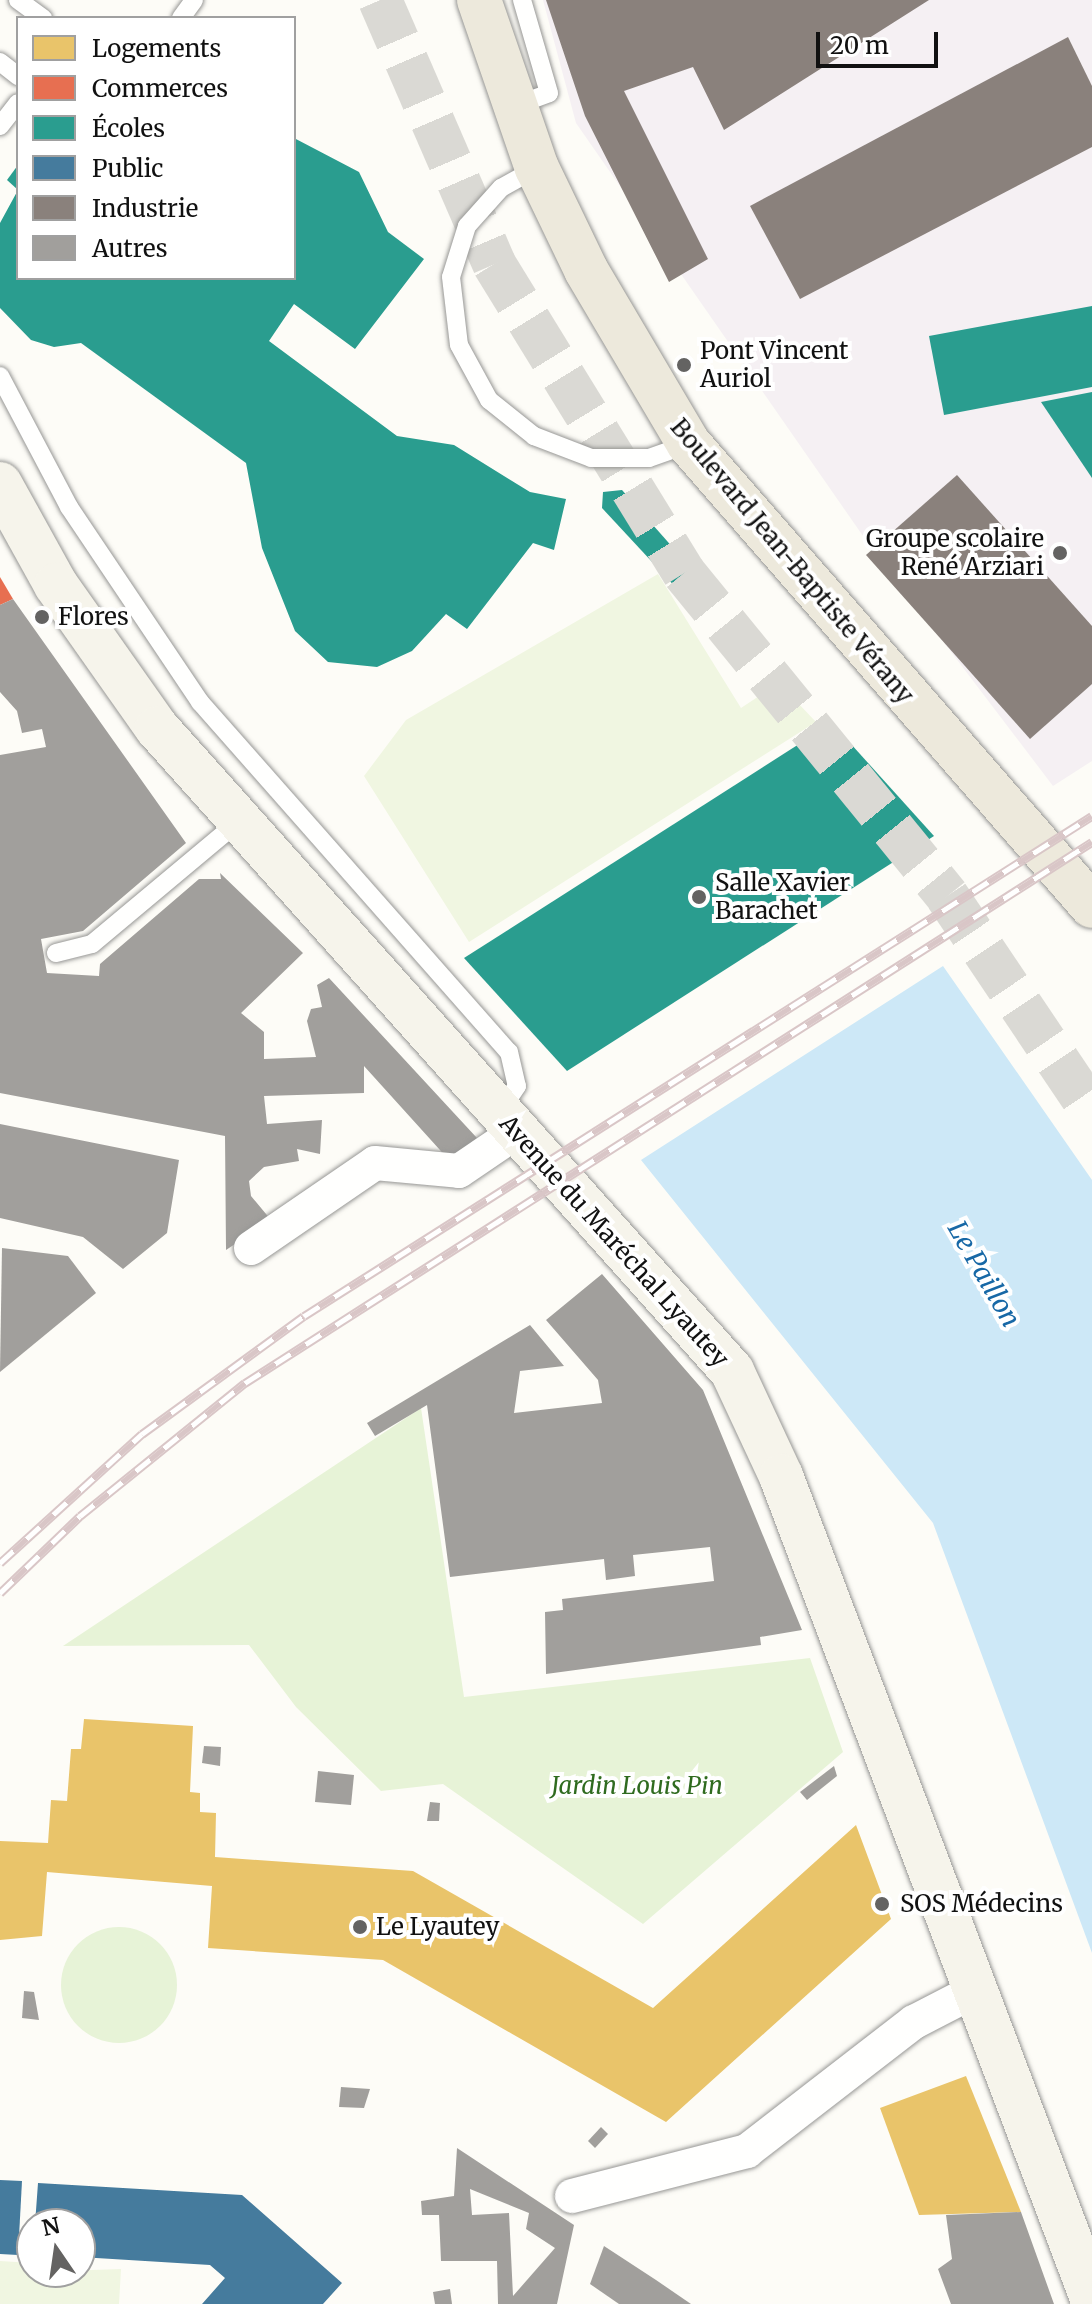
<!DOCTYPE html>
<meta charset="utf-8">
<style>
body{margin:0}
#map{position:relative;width:1092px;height:2304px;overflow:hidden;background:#fdfcf7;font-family:Merriweather,serif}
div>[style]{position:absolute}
.industrial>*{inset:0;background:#f5f0f3}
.green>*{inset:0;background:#e7f3d7}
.round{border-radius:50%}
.pitch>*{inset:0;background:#f0f6e1}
.water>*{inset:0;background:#cde8f7}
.homes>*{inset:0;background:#e9c46a}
.shops>*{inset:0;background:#e76f51}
.schools>*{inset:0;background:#2a9d8f}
.public>*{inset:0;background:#457b9d}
.industry>*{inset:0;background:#8a817c}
.building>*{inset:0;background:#a19f9c}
.primary-tunnel>*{height:44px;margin-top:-22px;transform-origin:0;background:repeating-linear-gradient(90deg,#dad9d4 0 44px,transparent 0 66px)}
.roads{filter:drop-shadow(0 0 2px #979795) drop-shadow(0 0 2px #979795)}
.lane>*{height:18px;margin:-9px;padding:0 9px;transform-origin:9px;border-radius:9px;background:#fffffe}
.street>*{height:34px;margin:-17px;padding:0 17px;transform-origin:17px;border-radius:17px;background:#fffffe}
.secondary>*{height:44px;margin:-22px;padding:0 22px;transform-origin:22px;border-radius:22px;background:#f6f4eb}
.primary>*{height:44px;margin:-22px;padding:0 22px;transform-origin:22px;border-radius:22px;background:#ede9dc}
.rail>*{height:9px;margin-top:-4.5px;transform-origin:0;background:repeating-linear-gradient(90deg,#fff 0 18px,#d9c6c7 0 36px);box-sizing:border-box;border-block:2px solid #d9c6c7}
.dots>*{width:22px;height:22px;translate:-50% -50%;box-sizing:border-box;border:4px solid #fff;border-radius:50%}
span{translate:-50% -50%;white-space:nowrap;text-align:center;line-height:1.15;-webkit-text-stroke:8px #fff;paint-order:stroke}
.poi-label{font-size:24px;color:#111}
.left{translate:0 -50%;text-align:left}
.right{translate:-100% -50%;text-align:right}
.street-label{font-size:24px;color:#111}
.park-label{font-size:24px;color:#2f6b1f;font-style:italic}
.water-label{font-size:26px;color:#1768a6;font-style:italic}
.legend{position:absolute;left:16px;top:16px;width:280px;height:264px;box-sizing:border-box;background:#fff;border:2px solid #a0a0a0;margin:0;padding:10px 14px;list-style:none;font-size:24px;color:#111}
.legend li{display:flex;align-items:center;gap:16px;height:40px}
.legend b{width:40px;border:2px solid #a0a0a0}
.north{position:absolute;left:16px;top:2208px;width:80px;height:80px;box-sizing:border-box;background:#fff;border:2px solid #a0a0a0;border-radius:50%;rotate:347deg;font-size:22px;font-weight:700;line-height:32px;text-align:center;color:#111}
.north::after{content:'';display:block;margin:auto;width:28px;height:36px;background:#646362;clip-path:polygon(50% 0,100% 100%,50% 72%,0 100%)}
.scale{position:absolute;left:816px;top:32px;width:122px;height:36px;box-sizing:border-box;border:4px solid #111;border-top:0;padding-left:10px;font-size:24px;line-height:28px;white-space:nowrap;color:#111;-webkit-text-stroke:6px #fff;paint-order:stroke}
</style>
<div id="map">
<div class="industrial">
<i style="clip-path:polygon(543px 0,1092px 0,1092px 761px,1053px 786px,863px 536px,576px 123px)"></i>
</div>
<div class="green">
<i style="clip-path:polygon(421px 1408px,464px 1697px,810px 1658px,843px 1752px,643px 1924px,443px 1784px,381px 1791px,296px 1707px,249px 1645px,63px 1646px)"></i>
<i class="round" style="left:61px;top:1927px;width:116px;height:116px"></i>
</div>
<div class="pitch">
<i style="clip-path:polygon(658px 574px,741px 708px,779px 683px,816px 722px,469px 942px,364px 776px,406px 720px)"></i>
<i style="clip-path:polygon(0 2261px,32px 2263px,32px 2272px,121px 2269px,119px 2304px,0 2304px)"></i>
</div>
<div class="water">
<i style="clip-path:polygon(943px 966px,1092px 1180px,1092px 1953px,933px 1523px,641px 1160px)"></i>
</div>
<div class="homes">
<i style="clip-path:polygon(84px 1719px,193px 1726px,190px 1792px,200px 1793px,200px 1812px,216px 1813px,215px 1857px,413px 1871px,653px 2008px,856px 1825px,891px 1919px,666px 2122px,383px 1960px,208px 1948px,212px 1886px,47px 1872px,42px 1936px,0 1940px,0 1841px,48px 1843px,51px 1800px,67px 1801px,71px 1749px,81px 1749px)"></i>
<i style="clip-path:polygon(966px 2076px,1021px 2212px,919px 2215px,880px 2108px)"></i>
</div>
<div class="shops">
<i style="clip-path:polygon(0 577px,13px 599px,0 605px)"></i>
</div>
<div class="schools">
<i style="clip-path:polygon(294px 138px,359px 172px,388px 232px,424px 259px,355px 349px,294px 304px,269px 341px,397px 436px,454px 445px,530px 492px,566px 499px,554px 550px,533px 543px,467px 629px,446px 614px,412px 651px,377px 667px,328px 662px,295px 631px,262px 548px,246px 463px,81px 343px,54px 347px,31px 340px,0 308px,0 223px,18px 190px,18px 278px,294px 278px)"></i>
<i style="clip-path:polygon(18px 165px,18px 190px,7px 180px)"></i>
<i style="clip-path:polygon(1092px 306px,1092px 387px,944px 415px,929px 336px)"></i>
<i style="clip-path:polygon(1092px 392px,1092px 478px,1041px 402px)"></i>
<i style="clip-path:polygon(622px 490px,698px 576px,680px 592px,602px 508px,603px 492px)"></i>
<i style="clip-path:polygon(832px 723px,934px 836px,567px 1071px,464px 958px)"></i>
</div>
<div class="public">
<i style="clip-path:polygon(0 2180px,22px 2181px,18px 2255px,0 2254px)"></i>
<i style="clip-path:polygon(38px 2183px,242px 2195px,342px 2283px,323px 2304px,202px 2304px,225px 2278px,210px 2265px,80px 2257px,80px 2224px,35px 2224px)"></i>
</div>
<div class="industry">
<i style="clip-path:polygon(546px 0,929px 0,724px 130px,693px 67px,624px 91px,708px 259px,669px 282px,585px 116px)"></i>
<i style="clip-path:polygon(1068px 37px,1092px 86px,1092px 147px,800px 299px,750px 206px)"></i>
<i style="clip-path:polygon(957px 475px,1092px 626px,1092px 684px,1030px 739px,866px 555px)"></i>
</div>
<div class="building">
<i style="clip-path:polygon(13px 599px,186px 843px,83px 931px,41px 939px,47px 973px,99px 976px,100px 964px,199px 879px,221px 879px,220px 873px,303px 953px,241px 1013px,264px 1032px,264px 1059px,316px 1057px,307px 1021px,311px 1009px,322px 1007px,317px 985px,329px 978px,477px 1138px,449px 1160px,364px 1066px,364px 1093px,264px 1096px,267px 1124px,322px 1120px,320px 1154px,297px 1149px,299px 1161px,264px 1167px,249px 1181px,251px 1196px,271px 1220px,226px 1250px,225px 1136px,0 1093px,0 755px,46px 747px,42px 729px,22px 733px,17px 711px,0 692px,0 605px)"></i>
<i style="clip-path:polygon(0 1124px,179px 1160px,167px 1233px,123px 1269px,83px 1237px,0 1218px)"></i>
<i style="clip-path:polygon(2px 1248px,68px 1256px,96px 1293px,0 1372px)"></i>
<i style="clip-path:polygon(602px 1274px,703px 1390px,802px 1630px,760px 1637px,761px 1645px,546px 1674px,545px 1612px,563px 1610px,562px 1599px,714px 1581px,710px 1547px,633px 1555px,635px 1576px,606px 1580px,604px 1559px,450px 1577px,427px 1405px,375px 1436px,367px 1423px,530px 1325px,564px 1366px,520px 1371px,514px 1413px,602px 1403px,598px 1380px,546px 1320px)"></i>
<i style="clip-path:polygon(204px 1746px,221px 1747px,220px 1766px,202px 1763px)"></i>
<i style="clip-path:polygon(834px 1766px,837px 1776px,807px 1800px,800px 1792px)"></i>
<i style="clip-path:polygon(318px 1771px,354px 1775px,351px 1805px,315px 1802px)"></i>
<i style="clip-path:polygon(430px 1802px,440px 1803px,439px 1821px,427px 1821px)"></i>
<i style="clip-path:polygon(24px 1991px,34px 1992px,39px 2020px,22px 2018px)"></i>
<i style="clip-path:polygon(341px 2087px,370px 2089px,364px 2108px,339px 2107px)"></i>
<i style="clip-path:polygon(601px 2127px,608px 2134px,595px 2148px,588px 2141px)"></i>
<i style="clip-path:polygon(evenodd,457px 2148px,574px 2225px,557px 2304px,498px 2304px,497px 2261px,441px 2261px,439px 2215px,422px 2215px,421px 2201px,454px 2196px,457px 2148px,470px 2189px,529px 2213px,526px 2229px,555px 2248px,513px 2296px,509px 2213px,472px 2215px,470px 2189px)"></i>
<i style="clip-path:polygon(1021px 2212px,1054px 2304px,951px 2304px,938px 2269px,952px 2259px,946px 2215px)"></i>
<i style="clip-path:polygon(604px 2246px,656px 2280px,691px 2304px,619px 2304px,590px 2284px)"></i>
<i style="clip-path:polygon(450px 2289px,452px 2304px,435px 2304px,433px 2292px)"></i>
</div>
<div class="primary-tunnel">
<i style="left:380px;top:0;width:288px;rotate:66.6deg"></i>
<i style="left:494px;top:264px;width:363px;rotate:58.4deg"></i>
<i style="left:684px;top:573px;width:417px;rotate:50.8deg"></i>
<i style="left:947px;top:896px;width:260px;rotate:56.1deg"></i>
</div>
<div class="roads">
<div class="lane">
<i style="left:18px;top:0;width:31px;rotate:36deg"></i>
<i style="left:181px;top:18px;width:22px;rotate:-54deg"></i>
<i style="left:0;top:62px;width:23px;rotate:38deg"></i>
<i style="left:514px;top:106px;width:37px;rotate:-20deg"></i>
<i style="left:549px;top:93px;width:97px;rotate:-106.2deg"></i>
<i style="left:0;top:126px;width:29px;rotate:-52deg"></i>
<i style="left:537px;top:168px;width:41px;rotate:150.9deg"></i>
<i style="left:501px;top:188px;width:51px;rotate:131.8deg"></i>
<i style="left:467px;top:226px;width:53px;rotate:107.4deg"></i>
<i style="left:451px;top:277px;width:68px;rotate:83.3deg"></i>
<i style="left:459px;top:345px;width:63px;rotate:61.4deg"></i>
<i style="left:489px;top:400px;width:58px;rotate:38.7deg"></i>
<i style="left:534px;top:436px;width:61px;rotate:21.1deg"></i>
<i style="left:591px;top:458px;width:58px"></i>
<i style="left:649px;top:458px;width:42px;rotate:-19.3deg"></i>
<i style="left:0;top:376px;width:148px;rotate:62.2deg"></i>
<i style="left:69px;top:507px;width:235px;rotate:56.1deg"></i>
<i style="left:200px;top:702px;width:467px;rotate:48.6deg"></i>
<i style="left:509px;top:1052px;width:35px;rotate:77deg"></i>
<i style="left:517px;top:1086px;width:32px;rotate:124deg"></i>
<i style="left:56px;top:953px;width:37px;rotate:-14deg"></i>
<i style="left:92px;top:944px;width:192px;rotate:-39.9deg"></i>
</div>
<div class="street">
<i style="left:251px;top:1248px;width:150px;rotate:-34.4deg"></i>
<i style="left:375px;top:1163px;width:84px;rotate:5.4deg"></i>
<i style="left:459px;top:1171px;width:68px;rotate:-34.2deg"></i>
<i style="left:572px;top:2196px;width:181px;rotate:-14.4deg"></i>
<i style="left:747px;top:2151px;width:211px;rotate:-37.7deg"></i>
<i style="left:914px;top:2022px;width:70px;rotate:-27.3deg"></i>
</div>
<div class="secondary">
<i style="left:0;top:484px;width:115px;rotate:61deg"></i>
<i style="left:56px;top:585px;width:175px;rotate:54.8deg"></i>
<i style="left:157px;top:728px;width:863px;rotate:48.2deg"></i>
<i style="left:732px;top:1371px;width:116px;rotate:65deg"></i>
<i style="left:781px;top:1476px;width:879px;rotate:69.28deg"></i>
</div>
<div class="primary">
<i style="left:479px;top:0;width:178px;rotate:71deg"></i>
<i style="left:537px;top:168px;width:113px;rotate:64.3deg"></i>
<i style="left:586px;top:270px;width:202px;rotate:59.4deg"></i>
<i style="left:689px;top:444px;width:613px;rotate:48.9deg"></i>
</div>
</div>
<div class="rail">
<i style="left:0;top:1563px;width:192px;rotate:-42.3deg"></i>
<i style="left:142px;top:1434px;width:200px;rotate:-36.1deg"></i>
<i style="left:304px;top:1316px;width:933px;rotate:-32.4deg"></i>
<i style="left:0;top:1593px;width:111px;rotate:-43.9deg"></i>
<i style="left:80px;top:1516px;width:212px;rotate:-38.9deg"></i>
<i style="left:245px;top:1383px;width:1005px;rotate:-32.57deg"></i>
</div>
<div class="dots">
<i style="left:684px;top:365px;background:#646362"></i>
<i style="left:1060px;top:553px;background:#646362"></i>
<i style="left:42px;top:617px;background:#646362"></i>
<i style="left:699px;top:897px;background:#646362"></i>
<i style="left:882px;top:1904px;background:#646362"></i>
<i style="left:360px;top:1927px;background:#646362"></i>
</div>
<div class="poi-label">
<span class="left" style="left:700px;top:365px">Pont Vincent<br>Auriol</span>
<span class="right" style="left:1044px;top:553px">Groupe scolaire<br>René Arziari</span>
<span class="left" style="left:58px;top:617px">Flores</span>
<span class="left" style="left:715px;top:897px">Salle Xavier<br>Barachet</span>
<span class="left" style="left:900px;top:1904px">SOS Médecins</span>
<span class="left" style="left:376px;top:1927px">Le Lyautey</span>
</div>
<div class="street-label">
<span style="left:792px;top:561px;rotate:50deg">Boulevard Jean-Baptiste Vérany</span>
<span style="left:614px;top:1241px;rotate:48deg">Avenue du Maréchal Lyautey</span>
</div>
<div class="park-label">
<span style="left:637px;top:1786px">Jardin Louis Pin</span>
</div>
<div class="water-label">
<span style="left:984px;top:1274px;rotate:60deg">Le Paillon</span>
</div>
<ul class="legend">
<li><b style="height:22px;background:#e9c46a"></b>Logements</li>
<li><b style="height:22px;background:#e76f51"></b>Commerces</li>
<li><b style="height:22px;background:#2a9d8f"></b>Écoles</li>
<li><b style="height:22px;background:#457b9d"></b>Public</li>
<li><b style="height:22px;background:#8a817c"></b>Industrie</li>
<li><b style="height:22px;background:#a19f9c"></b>Autres</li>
</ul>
<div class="north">N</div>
<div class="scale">20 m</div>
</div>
